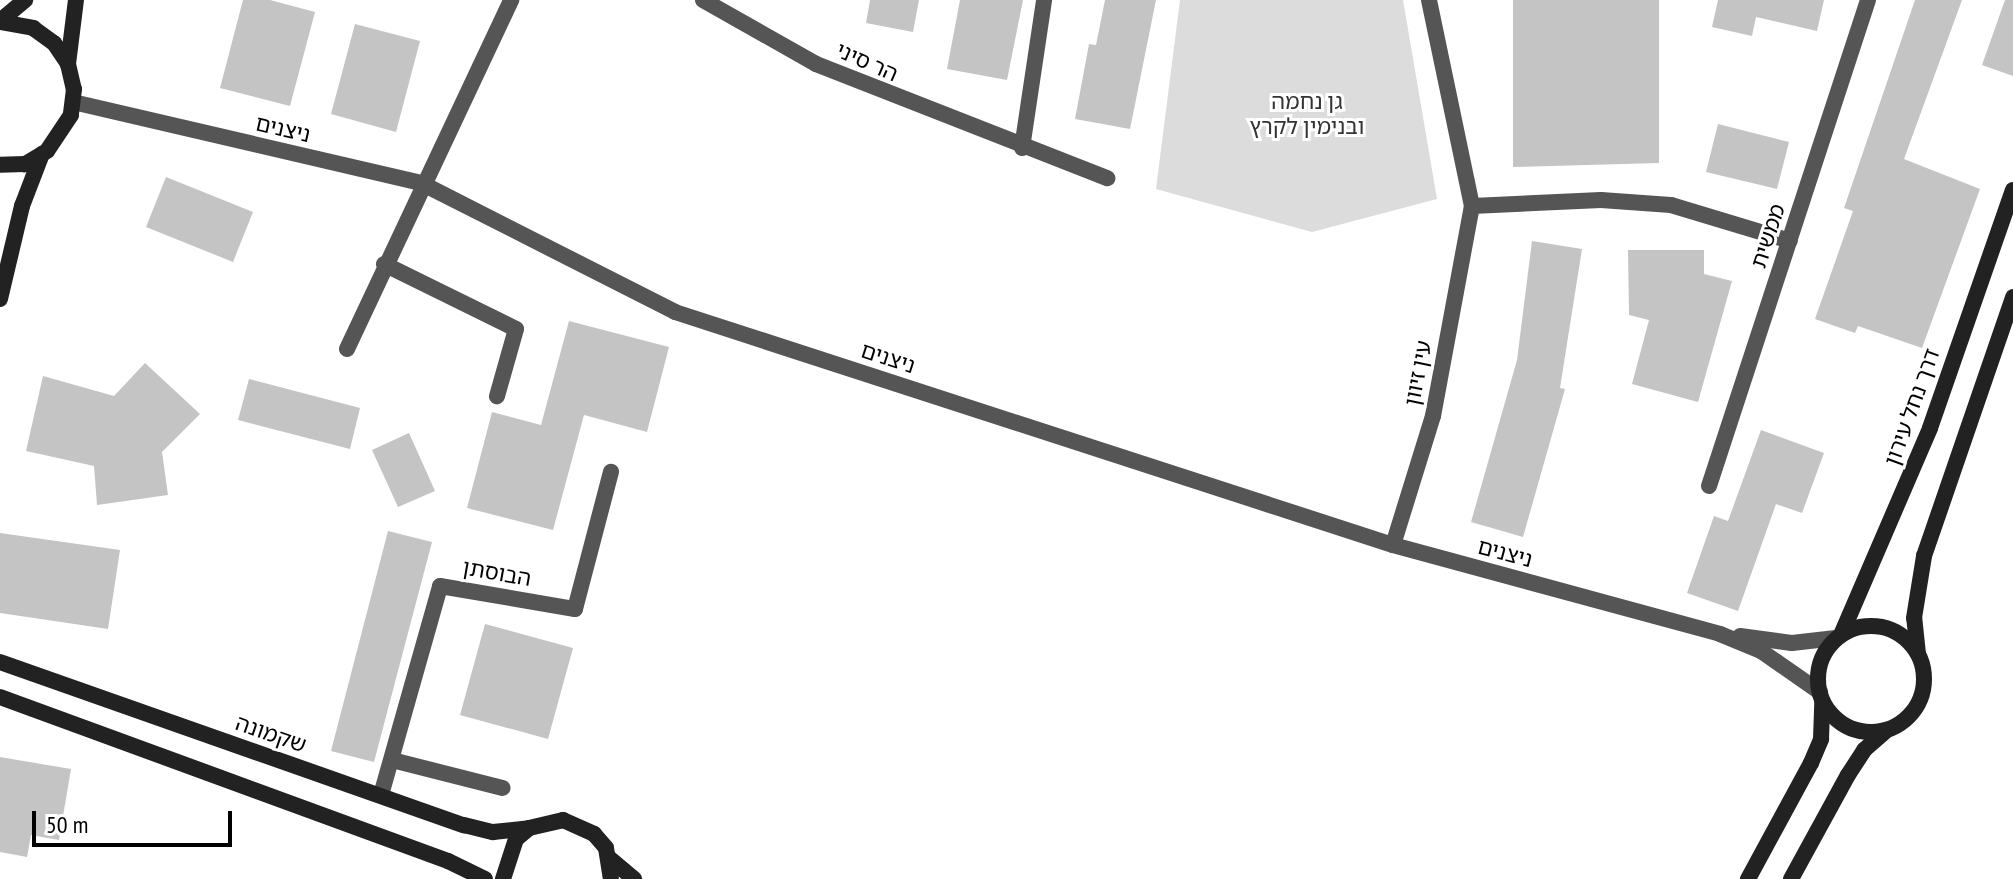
<!DOCTYPE html>
<meta charset="utf-8">
<style>
body{margin:0}
#map{position:relative;width:2013px;height:879px;overflow:hidden;background:#fff;font-family:"PT Sans Narrow","Noto Sans Hebrew",sans-serif}
div>[style]{position:absolute}
.green>*{inset:0;background:#dcdcdc}
.building>*{inset:0;background:#c4c4c4}
.street>*{height:16px;margin:-8px;padding:0 8px;transform-origin:8px;border-radius:8px;background:#555}
.secondary>*{height:16px;margin:-8px;padding:0 8px;transform-origin:8px;border-radius:8px;background:#222}
.secondary>.ring{margin:-8px;padding:0;box-sizing:content-box;background:none;border:16px solid #222;border-radius:50%}
span{translate:-50% -50%;white-space:nowrap;text-align:center;line-height:1.15;-webkit-text-stroke:6px #fff;paint-order:stroke}
.street-label{font-size:22px;color:#000}
.park-label{font-size:22px;color:#333}
.scale{position:absolute;left:32px;top:811px;width:200px;height:36px;box-sizing:border-box;border:4px solid #000;border-top:0;padding-left:10px;font-size:24px;line-height:28px;white-space:nowrap;color:#000;-webkit-text-stroke:6px #fff;paint-order:stroke}
</style>
<div id="map">
<div class="green">
<i style="clip-path:polygon(1180px 0,1403px 0,1437px 199px,1312px 232px,1156px 189px)"></i>
</div>
<div class="building">
<i style="clip-path:polygon(243px 0,270px 0,315px 12px,290px 106px,220px 88px)"></i>
<i style="clip-path:polygon(870px 0,919px 0,913px 32px,866px 23px)"></i>
<i style="clip-path:polygon(960px 0,1023px 0,1007px 80px,947px 69px)"></i>
<i style="clip-path:polygon(1105px 0,1156px 0,1130px 129px,1075px 119px,1089px 44px,1096px 45px)"></i>
<i style="clip-path:polygon(1513px 0,1659px 0,1659px 163px,1513px 167px)"></i>
<i style="clip-path:polygon(1718px 0,1824px 0,1817px 31px,1756px 17px,1752px 36px,1712px 27px)"></i>
<i style="clip-path:polygon(1915px 0,1962px 0,1904px 159px,1980px 189px,1922px 348px,1858px 326px,1855px 333px,1815px 319px,1853px 211px,1844px 208px)"></i>
<i style="clip-path:polygon(2005px 0,2013px 0,2013px 76px,1982px 65px)"></i>
<i style="clip-path:polygon(355px 24px,420px 41px,396px 132px,331px 114px)"></i>
<i style="clip-path:polygon(1718px 124px,1789px 142px,1777px 189px,1706px 172px)"></i>
<i style="clip-path:polygon(166px 177px,253px 212px,233px 262px,146px 227px)"></i>
<i style="clip-path:polygon(1532px 241px,1582px 249px,1560px 388px,1565px 389px,1523px 537px,1471px 522px,1517px 360px)"></i>
<i style="clip-path:polygon(1628px 250px,1704px 250px,1704px 274px,1732px 281px,1698px 402px,1632px 384px,1649px 320px,1629px 315px)"></i>
<i style="clip-path:polygon(569px 321px,669px 347px,647px 432px,584px 415px,553px 530px,467px 508px,492px 412px,541px 425px)"></i>
<i style="clip-path:polygon(145px 363px,200px 414px,162px 452px,168px 495px,97px 505px,94px 466px,26px 451px,43px 376px,114px 396px)"></i>
<i style="clip-path:polygon(249px 379px,360px 408px,350px 449px,238px 420px)"></i>
<i style="clip-path:polygon(1761px 430px,1824px 453px,1802px 513px,1776px 504px,1738px 611px,1687px 593px,1714px 516px,1728px 521px)"></i>
<i style="clip-path:polygon(409px 433px,435px 491px,398px 507px,372px 450px)"></i>
<i style="clip-path:polygon(388px 531px,432px 542px,374px 762px,331px 751px)"></i>
<i style="clip-path:polygon(0 533px,120px 550px,108px 629px,0 613px)"></i>
<i style="clip-path:polygon(485px 624px,573px 648px,548px 739px,460px 715px)"></i>
<i style="clip-path:polygon(0 757px,71px 769px,59px 840px,31px 835px,27px 857px,0 852px)"></i>
</div>
<div class="street">
<i style="left:703px;top:0;width:130px;rotate:29.5deg"></i>
<i style="left:816px;top:64px;width:313px;rotate:21.4deg"></i>
<i style="left:73px;top:102px;width:357px;rotate:13.1deg"></i>
<i style="left:421px;top:183px;width:285px;rotate:26.9deg"></i>
<i style="left:675px;top:312px;width:755px;rotate:17.98deg"></i>
<i style="left:1393px;top:545px;width:339px;rotate:15.2deg"></i>
<i style="left:1720px;top:634px;width:44px;rotate:22.5deg"></i>
<i style="left:1761px;top:651px;width:72px;rotate:34.8deg"></i>
<i style="left:1022px;top:148px;width:150px;rotate:-81.5deg"></i>
<i style="left:1472px;top:206px;width:129px;rotate:-2.7deg"></i>
<i style="left:1601px;top:200px;width:70px;rotate:4.1deg"></i>
<i style="left:1671px;top:205px;width:124px;rotate:16.8deg"></i>
<i style="left:384px;top:264px;width:147px;rotate:26.2deg"></i>
<i style="left:516px;top:329px;width:70px;rotate:105.8deg"></i>
<i style="left:347px;top:349px;width:386px;rotate:-64.8deg"></i>
<i style="left:1709px;top:486px;width:511px;rotate:-71.88deg"></i>
<i style="left:1393px;top:545px;width:135px;rotate:-72.8deg"></i>
<i style="left:1433px;top:416px;width:214px;rotate:-79.5deg"></i>
<i style="left:1472px;top:206px;width:210px;rotate:-101.8deg"></i>
<i style="left:1740px;top:636px;width:52px;rotate:7.7deg"></i>
<i style="left:1792px;top:643px;width:44px;rotate:-6.5deg"></i>
<i style="left:392px;top:760px;width:114px;rotate:14.2deg"></i>
<i style="left:381px;top:795px;width:217px;rotate:-74.2deg"></i>
<i style="left:440px;top:586px;width:137px;rotate:9.7deg"></i>
<i style="left:575px;top:609px;width:142px;rotate:-75.3deg"></i>
</div>
<div class="secondary">
<i style="left:0;top:21px;width:33px;rotate:-40deg"></i>
<i style="left:0;top:22px;width:34px;rotate:10deg"></i>
<i style="left:33px;top:28px;width:26px;rotate:36deg"></i>
<i style="left:54px;top:43px;width:25px;rotate:56deg"></i>
<i style="left:68px;top:64px;width:26px;rotate:77deg"></i>
<i style="left:74px;top:89px;width:26px;rotate:97deg"></i>
<i style="left:71px;top:115px;width:43px;rotate:123.7deg"></i>
<i style="left:47px;top:151px;width:26px;rotate:149deg"></i>
<i style="left:25px;top:164px;width:25px;rotate:178deg"></i>
<i style="left:68px;top:64px;width:64px;rotate:-82.9deg"></i>
<i style="left:0;top:299px;width:96px;rotate:-76.7deg"></i>
<i style="left:22px;top:206px;width:56px;rotate:-69deg"></i>
<i class="ring" style="left:1818px;top:626px;width:90px;height:90px"></i>
<i style="left:1841px;top:635px;width:225px;rotate:-66.7deg"></i>
<i style="left:1930px;top:428px;width:252px;rotate:-70.8deg"></i>
<i style="left:1918px;top:654px;width:36px;rotate:-96deg"></i>
<i style="left:1914px;top:618px;width:63px;rotate:-80.8deg"></i>
<i style="left:1924px;top:556px;width:274px;rotate:-71deg"></i>
<i style="left:0;top:662px;width:492px;rotate:19.4deg"></i>
<i style="left:464px;top:825px;width:30px;rotate:14deg"></i>
<i style="left:493px;top:832px;width:36px;rotate:-6deg"></i>
<i style="left:0;top:697px;width:477px;rotate:20.1deg"></i>
<i style="left:448px;top:861px;width:41px;rotate:25.9deg"></i>
<i style="left:609px;top:858px;width:33px;rotate:40deg"></i>
<i style="left:503px;top:879px;width:42px;rotate:-72deg"></i>
<i style="left:516px;top:839px;width:17px;rotate:-40deg"></i>
<i style="left:529px;top:828px;width:35px;rotate:-13deg"></i>
<i style="left:563px;top:820px;width:34px;rotate:24deg"></i>
<i style="left:594px;top:834px;width:18px;rotate:49deg"></i>
<i style="left:606px;top:848px;width:31px;rotate:81deg"></i>
<i style="left:1748px;top:879px;width:132px;rotate:-61.5deg"></i>
<i style="left:1811px;top:763px;width:26px;rotate:-67deg"></i>
<i style="left:1821px;top:739px;width:38px;rotate:-88deg"></i>
<i style="left:1791px;top:879px;width:119px;rotate:-61.3deg"></i>
<i style="left:1848px;top:775px;width:30px;rotate:-57deg"></i>
<i style="left:1864px;top:750px;width:30px;rotate:-41deg"></i>
</div>
<div class="street-label">
<span style="left:867px;top:62px;rotate:24deg">הר סיני</span>
<span style="left:283px;top:129px;rotate:13deg">ניצנים</span>
<span style="left:1768px;top:236px;rotate:-72deg">ממשית</span>
<span style="left:888px;top:358px;rotate:18deg">ניצנים</span>
<span style="left:1418px;top:373px;rotate:-79deg">עין זיוון</span>
<span style="left:1912px;top:407px;rotate:-70deg">דרך נחל עירון</span>
<span style="left:1505px;top:553px;rotate:15deg">ניצנים</span>
<span style="left:497px;top:573px;rotate:10deg">הבוסתן</span>
<span style="left:271px;top:734px;rotate:19deg">שקמונה</span>
</div>
<div class="park-label">
<span style="left:1307px;top:114px">גן נחמה<br>ובנימין לקרץ</span>
</div>
<div class="scale">50 m</div>
</div>
